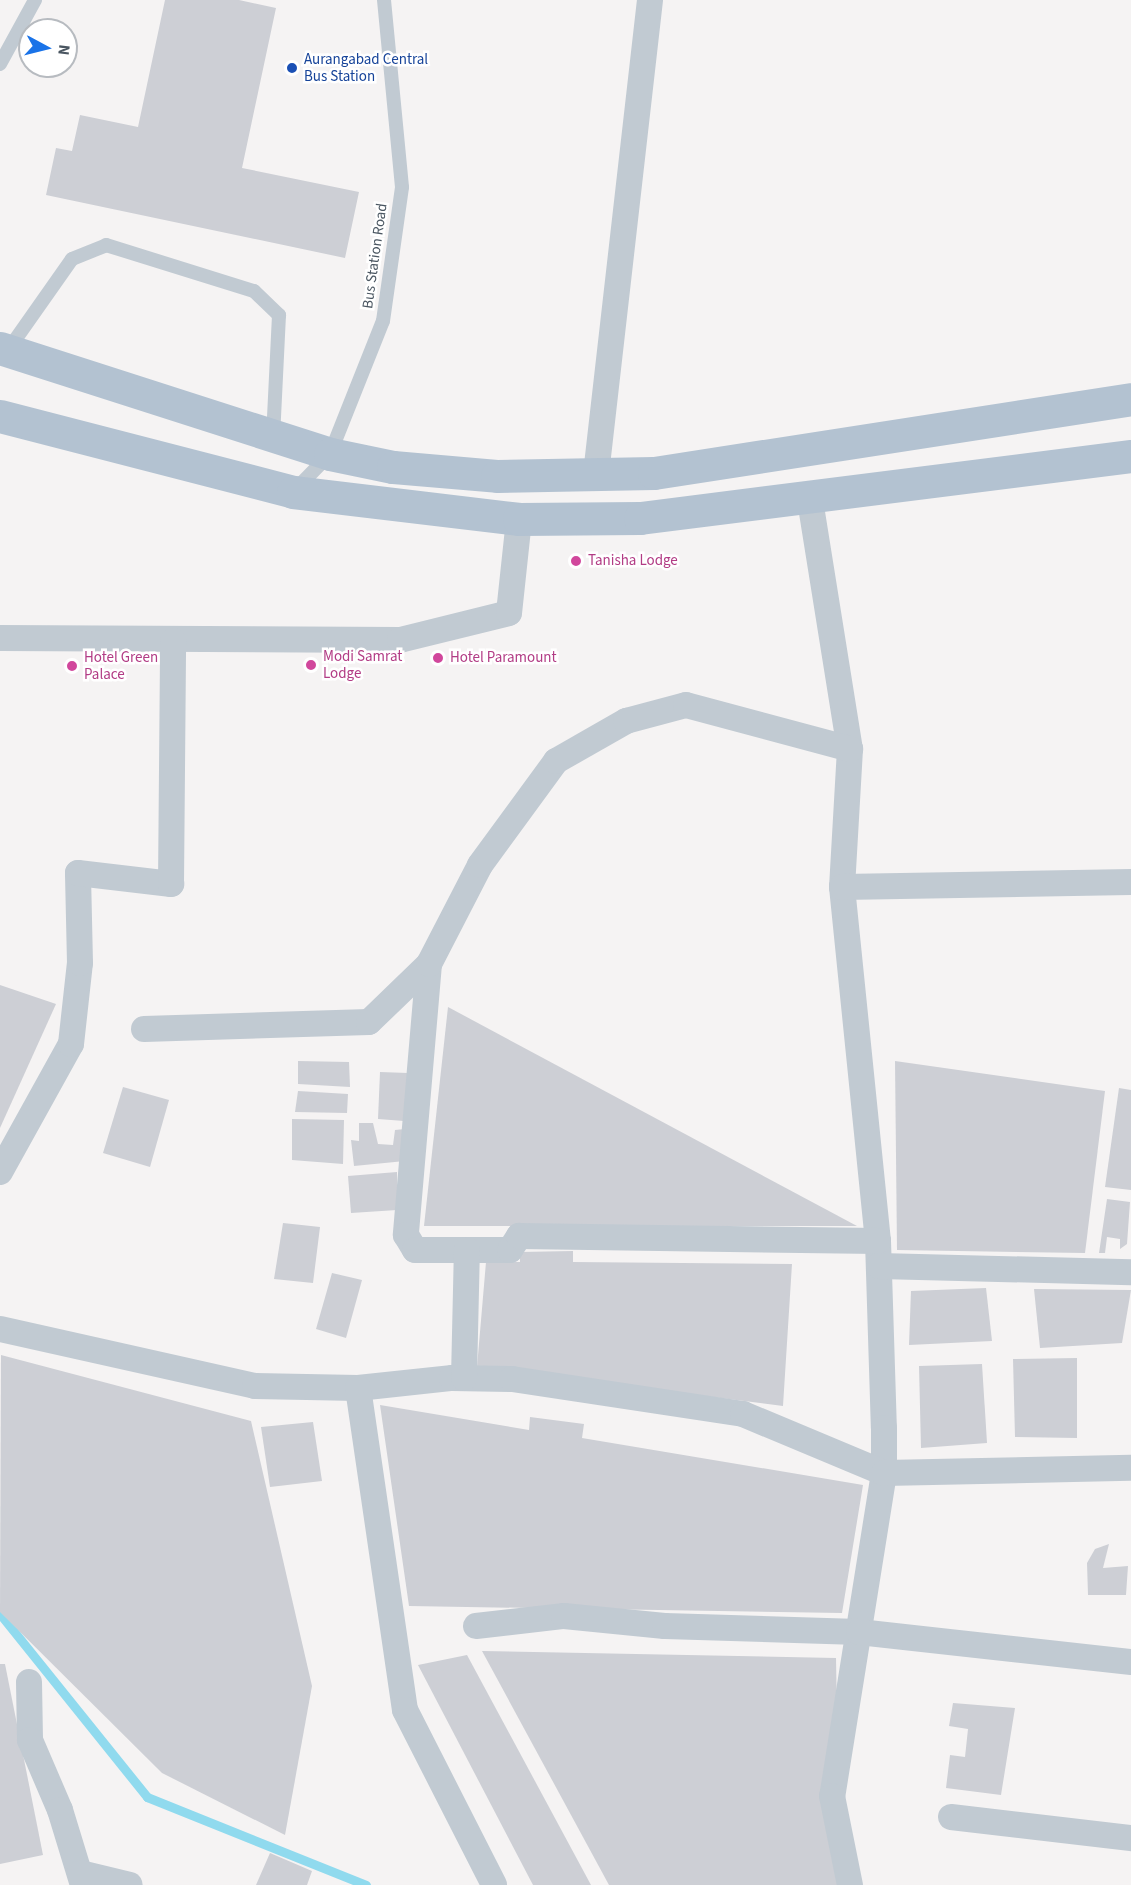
<!DOCTYPE html>
<style>
body{margin:0}
#map{position:relative;width:1131px;height:1885px;overflow:hidden;background:#f5f3f3;font-family:"Source Sans 3",sans-serif}
div>[style]{position:absolute}
.stream>*{height:9px;margin:-4.5px;padding:0 4.5px;transform-origin:4.5px;border-radius:4.5px;background:#90daee}
.building>*{inset:0;background:#cdcfd5}
.lane>*{height:14px;margin:-7px;padding:0 7px;transform-origin:7px;border-radius:7px;background:#c1cad2}
.street>*{height:26px;margin:-13px;padding:0 13px;transform-origin:13px;border-radius:13px;background:#c1cad2}
.primary>*{height:33px;margin:-16.5px;padding:0 16.5px;transform-origin:16.5px;border-radius:16.5px;background:#b3c2d1}
.dots>*{width:16px;height:16px;translate:-50% -50%;box-sizing:border-box;border:3px solid #fff;border-radius:50%}
span{translate:-50% -50%;white-space:nowrap;text-align:center;line-height:1.15;-webkit-text-stroke:5px #fff;paint-order:stroke}
.transit-label{font-size:15px;color:#164399}
.left{translate:0 -50%;text-align:left}
.street-label{font-size:15px;color:#4a5661}
.hotel-label{font-size:15px;color:#b23c85}
.north{position:absolute;left:18px;top:18px;width:60px;height:60px;box-sizing:border-box;background:#fff;border:2px solid #b7bbc0;border-radius:50%;rotate:97deg;font-size:16px;font-weight:700;line-height:24px;text-align:center;color:#4a5661}
.north::after{content:'';display:block;margin:auto;width:21px;height:27px;background:#1a73e8;clip-path:polygon(50% 0,100% 100%,50% 72%,0 100%)}
</style>
<div id="map">
<div class="stream">
<i style="left:0;top:1614px;width:235px;rotate:51.2deg"></i>
<i style="left:147px;top:1797px;width:236px;rotate:21.9deg"></i>
</div>
<div class="building">
<i style="clip-path:polygon(165px 0,239px 0,276px 8px,242px 168px,359px 192px,345px 258px,46px 195px,56px 148px,72px 151px,80px 115px,138px 127px)"></i>
<i style="clip-path:polygon(0 985px,56px 1004px,0 1128px)"></i>
<i style="clip-path:polygon(448px 1007px,857px 1226px,424px 1226px)"></i>
<i style="clip-path:polygon(298px 1061px,349px 1062px,350px 1087px,298px 1084px)"></i>
<i style="clip-path:polygon(895px 1061px,1105px 1091px,1085px 1253px,897px 1250px)"></i>
<i style="clip-path:polygon(380px 1072px,408px 1073px,404px 1121px,378px 1119px)"></i>
<i style="clip-path:polygon(123px 1087px,169px 1100px,150px 1167px,103px 1153px)"></i>
<i style="clip-path:polygon(1119px 1088px,1131px 1090px,1131px 1190px,1105px 1187px)"></i>
<i style="clip-path:polygon(298px 1091px,348px 1094px,347px 1113px,295px 1112px)"></i>
<i style="clip-path:polygon(292px 1119px,344px 1120px,343px 1164px,292px 1160px)"></i>
<i style="clip-path:polygon(359px 1123px,373px 1123px,378px 1144px,393px 1145px,395px 1130px,405px 1129px,405px 1161px,354px 1166px,351px 1140px,359px 1141px)"></i>
<i style="clip-path:polygon(397px 1172px,397px 1210px,351px 1213px,348px 1176px)"></i>
<i style="clip-path:polygon(1107px 1199px,1130px 1202px,1127px 1244px,1120px 1249px,1120px 1239px,1107px 1237px,1105px 1253px,1099px 1253px)"></i>
<i style="clip-path:polygon(283px 1223px,320px 1227px,313px 1283px,274px 1279px)"></i>
<i style="clip-path:polygon(573px 1251px,573px 1262px,792px 1264px,783px 1406px,477px 1367px,486px 1262px,520px 1262px,520px 1252px)"></i>
<i style="clip-path:polygon(332px 1273px,362px 1280px,346px 1338px,316px 1329px)"></i>
<i style="clip-path:polygon(986px 1288px,992px 1341px,909px 1345px,911px 1291px)"></i>
<i style="clip-path:polygon(1034px 1289px,1131px 1290px,1122px 1343px,1040px 1348px)"></i>
<i style="clip-path:polygon(1px 1355px,251px 1421px,312px 1686px,285px 1835px,162px 1773px,0 1612px)"></i>
<i style="clip-path:polygon(1077px 1358px,1077px 1438px,1015px 1437px,1013px 1359px)"></i>
<i style="clip-path:polygon(982px 1364px,987px 1443px,921px 1448px,919px 1366px)"></i>
<i style="clip-path:polygon(380px 1405px,529px 1430px,530px 1417px,584px 1424px,582px 1438px,863px 1485px,842px 1613px,409px 1606px)"></i>
<i style="clip-path:polygon(313px 1422px,322px 1481px,270px 1487px,261px 1427px)"></i>
<i style="clip-path:polygon(1109px 1544px,1103px 1568px,1128px 1566px,1126px 1595px,1088px 1595px,1087px 1563px,1095px 1549px)"></i>
<i style="clip-path:polygon(482px 1651px,836px 1658px,840px 1885px,609px 1885px)"></i>
<i style="clip-path:polygon(467px 1655px,591px 1885px,533px 1885px,418px 1665px)"></i>
<i style="clip-path:polygon(0 1664px,5px 1664px,43px 1855px,0 1864px)"></i>
<i style="clip-path:polygon(953px 1703px,1015px 1708px,1001px 1795px,946px 1788px,950px 1755px,965px 1757px,968px 1729px,949px 1726px)"></i>
<i style="clip-path:polygon(270px 1853px,312px 1871px,307px 1885px,256px 1885px)"></i>
</div>
<div class="lane">
<i style="left:0;top:64px;width:73px;rotate:-61.3deg"></i>
<i style="left:8px;top:350px;width:111px;rotate:-54.9deg"></i>
<i style="left:72px;top:259px;width:37px;rotate:-22deg"></i>
<i style="left:106px;top:245px;width:155px;rotate:17.3deg"></i>
<i style="left:254px;top:291px;width:35px;rotate:44deg"></i>
<i style="left:279px;top:315px;width:122px;rotate:92.8deg"></i>
<i style="left:295px;top:490px;width:50px;rotate:-45.8deg"></i>
<i style="left:330px;top:454px;width:143px;rotate:-68.3deg"></i>
<i style="left:383px;top:321px;width:135px;rotate:-81.9deg"></i>
<i style="left:402px;top:187px;width:188px;rotate:-95.5deg"></i>
</div>
<div class="street">
<i style="left:596px;top:474px;width:477px;rotate:-83.5deg"></i>
<i style="left:810px;top:500px;width:252px;rotate:80.9deg"></i>
<i style="left:850px;top:749px;width:138px;rotate:93.3deg"></i>
<i style="left:842px;top:887px;width:356px;rotate:84.2deg"></i>
<i style="left:878px;top:1241px;width:187px;rotate:88.2deg"></i>
<i style="left:884px;top:1428px;width:45px;rotate:90deg"></i>
<i style="left:884px;top:1473px;width:327px;rotate:99.1deg"></i>
<i style="left:832px;top:1796px;width:91px;rotate:78.6deg"></i>
<i style="left:0;top:638px;width:400px;rotate:0.3deg"></i>
<i style="left:400px;top:640px;width:112px;rotate:-13.9deg"></i>
<i style="left:509px;top:613px;width:95px;rotate:-83.9deg"></i>
<i style="left:842px;top:887px;width:289px;rotate:-1deg"></i>
<i style="left:429px;top:964px;width:272px;rotate:94.9deg"></i>
<i style="left:406px;top:1235px;width:17px;rotate:59deg"></i>
<i style="left:415px;top:1250px;width:95px"></i>
<i style="left:510px;top:1250px;width:17px;rotate:-57deg"></i>
<i style="left:519px;top:1236px;width:359px;rotate:0.8deg"></i>
<i style="left:144px;top:1029px;width:225px;rotate:-1.8deg"></i>
<i style="left:369px;top:1022px;width:83px;rotate:-44deg"></i>
<i style="left:429px;top:964px;width:111px;rotate:-62.7deg"></i>
<i style="left:480px;top:865px;width:129px;rotate:-53.8deg"></i>
<i style="left:556px;top:761px;width:81px;rotate:-29.7deg"></i>
<i style="left:626px;top:721px;width:62px;rotate:-14.9deg"></i>
<i style="left:686px;top:705px;width:170px;rotate:15deg"></i>
<i style="left:0;top:1172px;width:146px;rotate:-61deg"></i>
<i style="left:71px;top:1044px;width:81px;rotate:-83.7deg"></i>
<i style="left:80px;top:963px;width:90px;rotate:-91.3deg"></i>
<i style="left:78px;top:873px;width:94px;rotate:6.7deg"></i>
<i style="left:171px;top:884px;width:243px;rotate:-89.5deg"></i>
<i style="left:879px;top:1266px;width:252px;rotate:1.4deg"></i>
<i style="left:0;top:1329px;width:261px;rotate:12.6deg"></i>
<i style="left:255px;top:1386px;width:103px;rotate:1.1deg"></i>
<i style="left:358px;top:1388px;width:95px;rotate:-6.1deg"></i>
<i style="left:452px;top:1378px;width:60px;rotate:1deg"></i>
<i style="left:512px;top:1379px;width:234px;rotate:8.6deg"></i>
<i style="left:743px;top:1414px;width:153px;rotate:22.7deg"></i>
<i style="left:884px;top:1473px;width:247px;rotate:-1.2deg"></i>
<i style="left:464px;top:1378px;width:128px;rotate:-88.7deg"></i>
<i style="left:358px;top:1388px;width:325px;rotate:81.7deg"></i>
<i style="left:405px;top:1710px;width:196px;rotate:63deg"></i>
<i style="left:476px;top:1626px;width:89px;rotate:-6.5deg"></i>
<i style="left:564px;top:1616px;width:101px;rotate:5.7deg"></i>
<i style="left:665px;top:1626px;width:194px;rotate:1.8deg"></i>
<i style="left:859px;top:1632px;width:274px;rotate:6.3deg"></i>
<i style="left:29px;top:1682px;width:58px;rotate:89deg"></i>
<i style="left:30px;top:1740px;width:76px;rotate:66.8deg"></i>
<i style="left:60px;top:1810px;width:78px;rotate:73deg"></i>
<i style="left:951px;top:1817px;width:181px;rotate:6.7deg"></i>
<i style="left:80px;top:1873px;width:51px;rotate:13.5deg"></i>
</div>
<div class="primary">
<i style="left:0;top:348px;width:347px;rotate:17.8deg"></i>
<i style="left:330px;top:454px;width:64px;rotate:11.7deg"></i>
<i style="left:393px;top:467px;width:104px;rotate:4.9deg"></i>
<i style="left:497px;top:476px;width:157px;rotate:-1.1deg"></i>
<i style="left:654px;top:473px;width:483px;rotate:-8.8deg"></i>
<i style="left:0;top:416px;width:303px;rotate:14.5deg"></i>
<i style="left:293px;top:492px;width:228px;rotate:6.8deg"></i>
<i style="left:519px;top:519px;width:121px;rotate:-0.5deg"></i>
<i style="left:640px;top:518px;width:495px;rotate:-7.2deg"></i>
</div>
<div class="dots">
<i style="left:292px;top:68px;background:#1a4fb4"></i>
<i style="left:576px;top:561px;background:#d1479c"></i>
<i style="left:438px;top:658px;background:#d1479c"></i>
<i style="left:311px;top:665px;background:#d1479c"></i>
<i style="left:72px;top:666px;background:#d1479c"></i>
</div>
<div class="transit-label">
<span class="left" style="left:304px;top:68px">Aurangabad Central<br>Bus Station</span>
</div>
<div class="street-label">
<span style="left:375px;top:256px;rotate:-82deg">Bus Station Road</span>
</div>
<div class="hotel-label">
<span class="left" style="left:588px;top:561px">Tanisha Lodge</span>
<span class="left" style="left:323px;top:665px">Modi Samrat<br>Lodge</span>
<span class="left" style="left:84px;top:666px">Hotel Green<br>Palace</span>
<span class="left" style="left:450px;top:658px">Hotel Paramount</span>
</div>
<div class="north">N</div>
</div>
